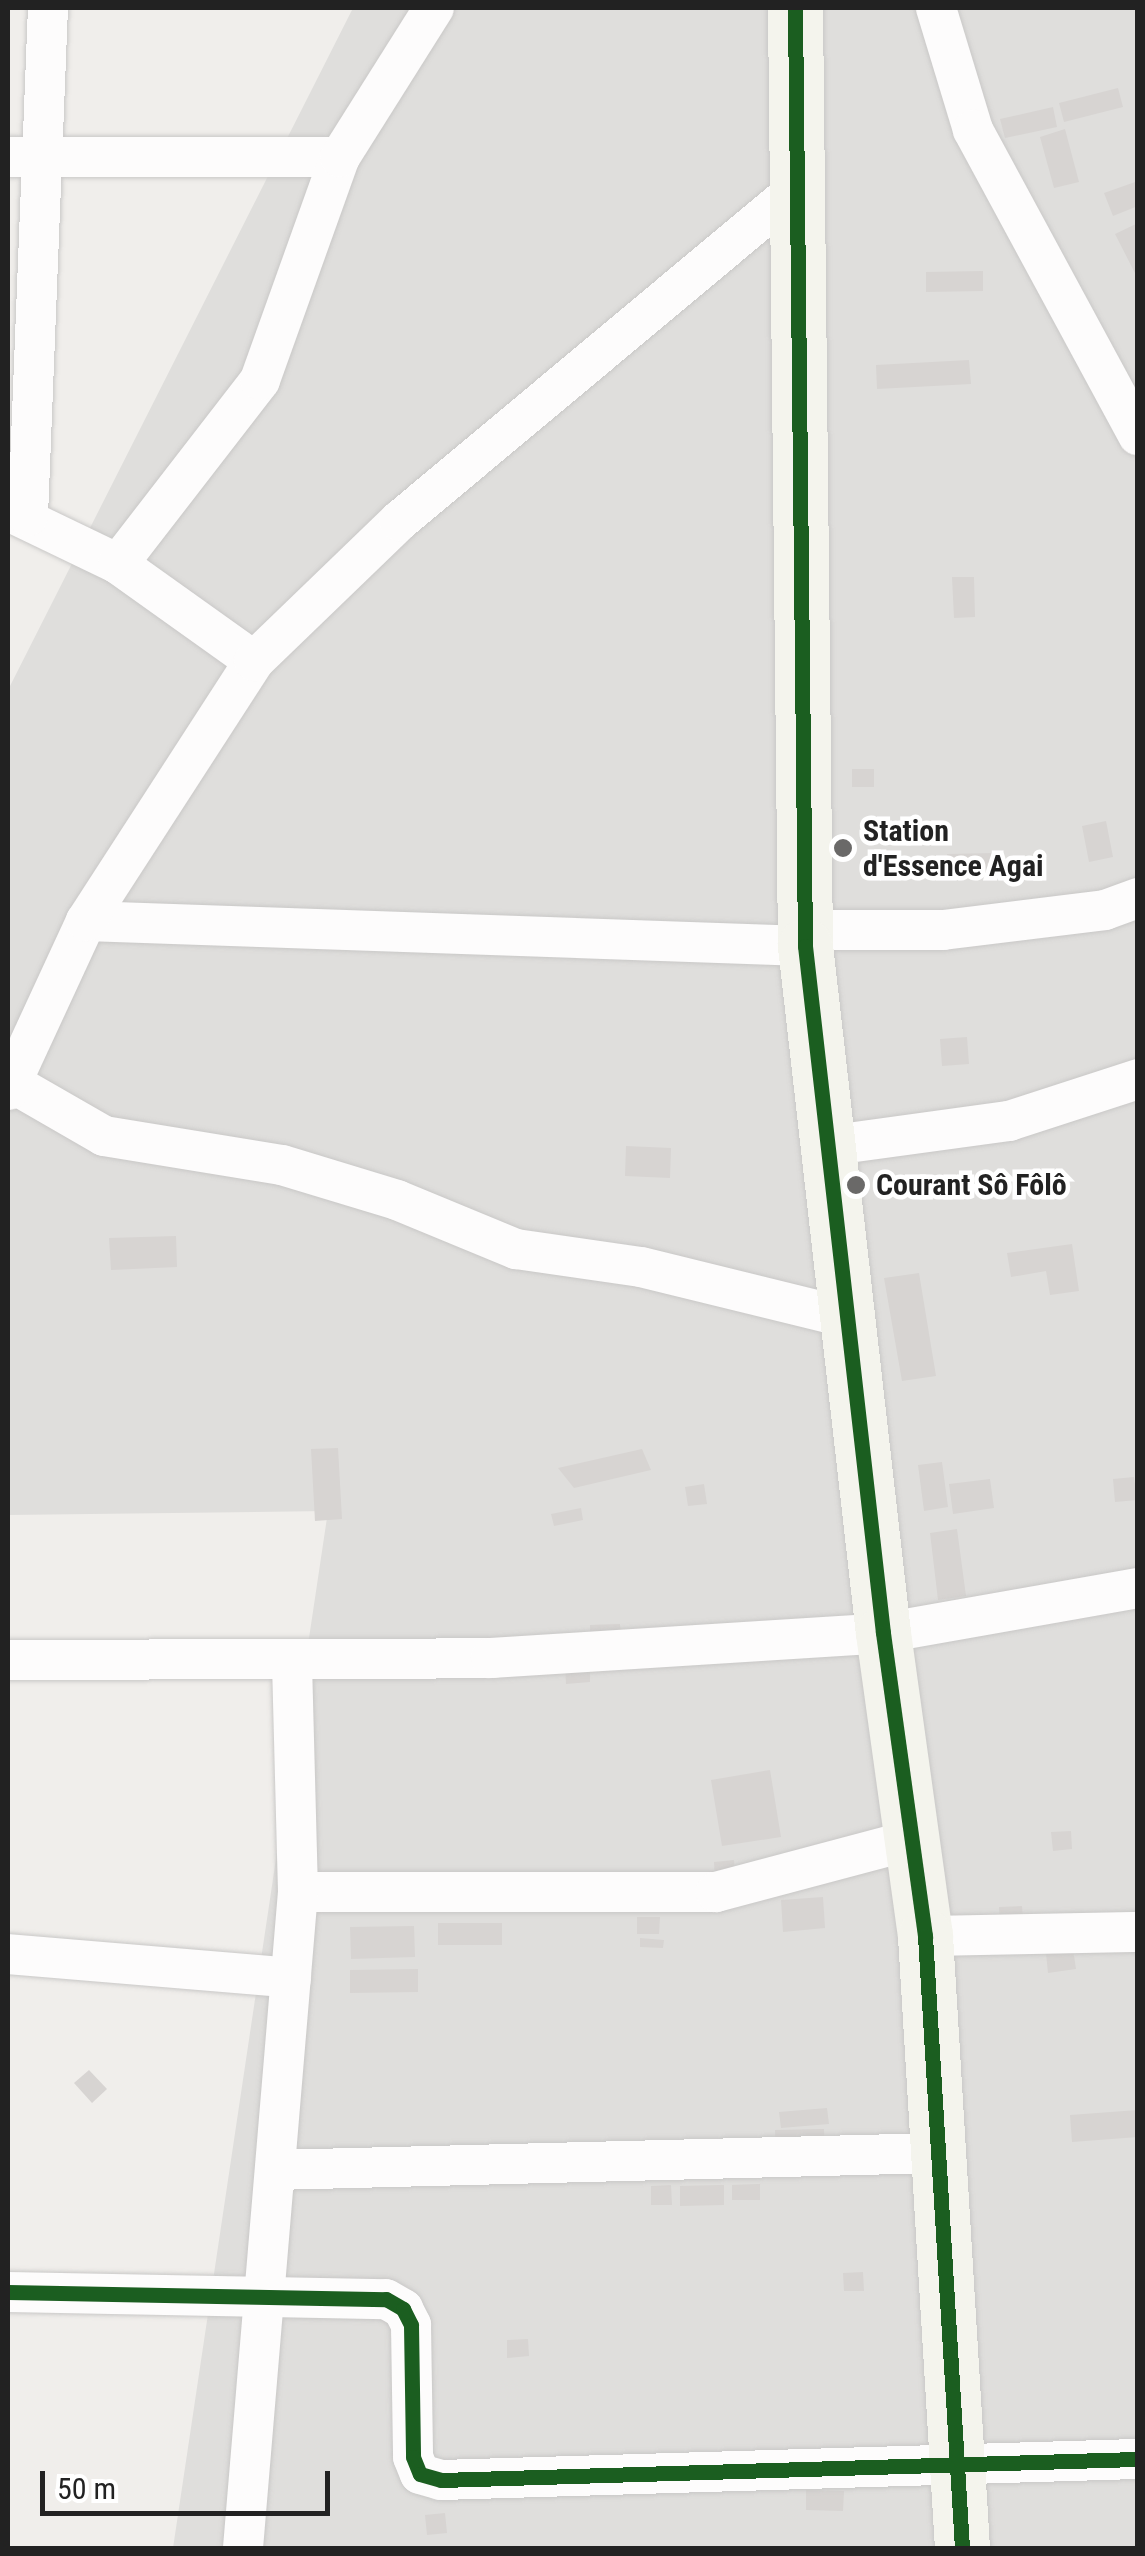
<!DOCTYPE html>
<meta charset="utf-8">
<style>
body{margin:0}
#map{position:relative;width:1145px;height:2556px;overflow:hidden;background:#f0eeeb;font-family:"Roboto Condensed",sans-serif}
div>[style]{position:absolute}
.residential>*{inset:0;background:#dfdedc}
.building>*{inset:0;background:#d7d4d2}
.roads{filter:drop-shadow(0 0 2px #c9c8c7) drop-shadow(0 0 2px #c9c8c7)}
.street>*{height:40px;margin:-20px;padding:0 20px;transform-origin:20px;border-radius:20px;background:#fdfcfc}
.secondary>*{height:55px;margin:-27.5px;padding:0 27.5px;transform-origin:27.5px;border-radius:27.5px;background:#f4f4ed}
.cycleway>*{height:15px;margin:-7.5px;padding:0 7.5px;transform-origin:7.5px;border-radius:7.5px;background:#1b5e20}
.dots>*{width:28px;height:28px;translate:-50% -50%;box-sizing:border-box;border:5px solid #fff;border-radius:50%}
span{translate:-50% -50%;white-space:nowrap;text-align:center;line-height:1.15;-webkit-text-stroke:9px #fff;paint-order:stroke}
.poi-label{font-size:30px;color:#222;font-weight:700}
.left{translate:0 -50%;text-align:left}
.frame{position:absolute;inset:0;border:10px solid #222;pointer-events:none}
.scale{position:absolute;left:40px;top:2471px;width:290px;height:45px;box-sizing:border-box;border:5px solid #222;border-top:0;padding-left:12px;font-size:30px;line-height:35px;white-space:nowrap;color:#222;-webkit-text-stroke:8px #fff;paint-order:stroke}
</style>
<div id="map">
<div class="residential">
<i style="clip-path:polygon(353px 8px,1137px 8px,1137px 2548px,173px 2548px,328px 1511px,8px 1515px,8px 690px)"></i>
</div>
<div class="building">
<i style="clip-path:polygon(1118px 88px,1123px 107px,1064px 122px,1059px 103px)"></i>
<i style="clip-path:polygon(1053px 107px,1057px 127px,1005px 138px,1000px 119px)"></i>
<i style="clip-path:polygon(1065px 129px,1079px 182px,1054px 188px,1040px 137px)"></i>
<i style="clip-path:polygon(1138px 181px,1138px 206px,1113px 216px,1104px 193px)"></i>
<i style="clip-path:polygon(1138px 223px,1138px 279px,1115px 234px)"></i>
<i style="clip-path:polygon(983px 271px,983px 291px,926px 292px,926px 272px)"></i>
<i style="clip-path:polygon(969px 360px,971px 384px,877px 389px,876px 365px)"></i>
<i style="clip-path:polygon(952px 577px,974px 577px,975px 617px,954px 618px)"></i>
<i style="clip-path:polygon(852px 769px,874px 769px,874px 787px,852px 787px)"></i>
<i style="clip-path:polygon(1106px 821px,1113px 857px,1089px 862px,1082px 826px)"></i>
<i style="clip-path:polygon(994px 853px,995px 875px,948px 877px,947px 854px)"></i>
<i style="clip-path:polygon(967px 1037px,969px 1064px,942px 1066px,940px 1039px)"></i>
<i style="clip-path:polygon(626px 1146px,671px 1148px,670px 1178px,625px 1176px)"></i>
<i style="clip-path:polygon(176px 1236px,177px 1267px,111px 1270px,109px 1238px)"></i>
<i style="clip-path:polygon(1072px 1244px,1079px 1291px,1050px 1295px,1046px 1271px,1011px 1277px,1007px 1253px)"></i>
<i style="clip-path:polygon(919px 1273px,936px 1376px,902px 1381px,884px 1278px)"></i>
<i style="clip-path:polygon(338px 1448px,342px 1519px,315px 1521px,311px 1449px)"></i>
<i style="clip-path:polygon(642px 1449px,651px 1470px,574px 1488px,558px 1468px)"></i>
<i style="clip-path:polygon(942px 1462px,948px 1507px,924px 1511px,918px 1465px)"></i>
<i style="clip-path:polygon(1134px 1477px,1137px 1500px,1115px 1502px,1113px 1479px)"></i>
<i style="clip-path:polygon(990px 1479px,994px 1508px,953px 1514px,949px 1484px)"></i>
<i style="clip-path:polygon(704px 1484px,707px 1504px,688px 1506px,685px 1487px)"></i>
<i style="clip-path:polygon(581px 1508px,583px 1520px,554px 1526px,551px 1514px)"></i>
<i style="clip-path:polygon(957px 1529px,966px 1596px,938px 1600px,930px 1533px)"></i>
<i style="clip-path:polygon(620px 1624px,621px 1636px,590px 1637px,590px 1625px)"></i>
<i style="clip-path:polygon(565px 1664px,590px 1664px,590px 1682px,566px 1684px)"></i>
<i style="clip-path:polygon(770px 1770px,781px 1837px,722px 1846px,711px 1780px)"></i>
<i style="clip-path:polygon(1071px 1831px,1072px 1849px,1053px 1851px,1051px 1832px)"></i>
<i style="clip-path:polygon(734px 1860px,735px 1878px,715px 1880px,714px 1862px)"></i>
<i style="clip-path:polygon(823px 1897px,825px 1928px,783px 1932px,781px 1900px)"></i>
<i style="clip-path:polygon(1022px 1906px,1024px 1934px,1001px 1935px,999px 1907px)"></i>
<i style="clip-path:polygon(637px 1917px,660px 1917px,659px 1934px,637px 1934px)"></i>
<i style="clip-path:polygon(438px 1923px,502px 1923px,502px 1945px,438px 1945px)"></i>
<i style="clip-path:polygon(414px 1926px,415px 1957px,351px 1959px,350px 1927px)"></i>
<i style="clip-path:polygon(640px 1938px,664px 1940px,663px 1948px,640px 1947px)"></i>
<i style="clip-path:polygon(1073px 1949px,1076px 1969px,1048px 1973px,1046px 1953px)"></i>
<i style="clip-path:polygon(418px 1969px,418px 1992px,350px 1993px,350px 1970px)"></i>
<i style="clip-path:polygon(89px 2070px,107px 2089px,92px 2103px,74px 2083px)"></i>
<i style="clip-path:polygon(827px 2108px,829px 2124px,781px 2128px,779px 2112px)"></i>
<i style="clip-path:polygon(1138px 2110px,1138px 2137px,1072px 2142px,1070px 2115px)"></i>
<i style="clip-path:polygon(824px 2129px,825px 2159px,776px 2160px,775px 2130px)"></i>
<i style="clip-path:polygon(760px 2184px,760px 2200px,732px 2200px,732px 2185px)"></i>
<i style="clip-path:polygon(671px 2185px,672px 2205px,651px 2205px,651px 2186px)"></i>
<i style="clip-path:polygon(724px 2185px,724px 2205px,680px 2206px,680px 2186px)"></i>
<i style="clip-path:polygon(863px 2272px,864px 2291px,844px 2291px,843px 2273px)"></i>
<i style="clip-path:polygon(528px 2339px,529px 2356px,507px 2358px,507px 2340px)"></i>
<i style="clip-path:polygon(806px 2490px,844px 2491px,843px 2511px,806px 2510px)"></i>
<i style="clip-path:polygon(445px 2513px,447px 2533px,427px 2535px,425px 2515px)"></i>
</div>
<div class="roads">
<div class="street">
<i style="left:936px;top:8px;width:127px;rotate:73.1deg"></i>
<i style="left:973px;top:130px;width:347px;rotate:61.6deg"></i>
<i style="left:8px;top:157px;width:332px"></i>
<i style="left:8px;top:511px;width:122px;rotate:25.7deg"></i>
<i style="left:118px;top:564px;width:167px;rotate:35.5deg"></i>
<i style="left:28px;top:516px;width:508px;rotate:-87.75deg"></i>
<i style="left:118px;top:564px;width:232px;rotate:-52.3deg"></i>
<i style="left:260px;top:380px;width:237px;rotate:-70.3deg"></i>
<i style="left:340px;top:157px;width:176px;rotate:-57.8deg"></i>
<i style="left:86px;top:921px;width:719px;rotate:1.99deg"></i>
<i style="left:805px;top:930px;width:138px"></i>
<i style="left:943px;top:930px;width:163px;rotate:-7deg"></i>
<i style="left:1105px;top:910px;width:35px;rotate:-20deg"></i>
<i style="left:12px;top:1083px;width:106px;rotate:29.9deg"></i>
<i style="left:104px;top:1136px;width:180px;rotate:9.3deg"></i>
<i style="left:282px;top:1165px;width:120px;rotate:16.9deg"></i>
<i style="left:397px;top:1200px;width:129px;rotate:22.4deg"></i>
<i style="left:516px;top:1249px;width:126px;rotate:8.2deg"></i>
<i style="left:641px;top:1267px;width:210px;rotate:13.8deg"></i>
<i style="left:8px;top:1090px;width:186px;rotate:-65.2deg"></i>
<i style="left:86px;top:921px;width:310px;rotate:-57.1deg"></i>
<i style="left:254px;top:661px;width:202px;rotate:-44deg"></i>
<i style="left:399px;top:521px;width:520px;rotate:-39.85deg"></i>
<i style="left:826px;top:1146px;width:185px;rotate:-7.8deg"></i>
<i style="left:1009px;top:1121px;width:136px;rotate:-18deg"></i>
<i style="left:8px;top:1660px;width:483px;rotate:-0.2deg"></i>
<i style="left:491px;top:1658px;width:393px;rotate:-3.6deg"></i>
<i style="left:883px;top:1633px;width:259px;rotate:-10deg"></i>
<i style="left:298px;top:1892px;width:418px"></i>
<i style="left:716px;top:1892px;width:203px;rotate:-14.9deg"></i>
<i style="left:925px;top:1936px;width:213px;rotate:-1.1deg"></i>
<i style="left:8px;top:1954px;width:284px;rotate:4.8deg"></i>
<i style="left:275px;top:2170px;width:663px;rotate:-1.47deg"></i>
<i style="left:8px;top:2292px;width:378px;rotate:1.1deg"></i>
<i style="left:386px;top:2299px;width:20px;rotate:30deg"></i>
<i style="left:403px;top:2309px;width:18px;rotate:63deg"></i>
<i style="left:411px;top:2325px;width:132px;rotate:89.1deg"></i>
<i style="left:413px;top:2457px;width:18px;rotate:68deg"></i>
<i style="left:420px;top:2474px;width:22px;rotate:16deg"></i>
<i style="left:441px;top:2480px;width:697px;rotate:-1.73deg"></i>
<i style="left:243px;top:2548px;width:658px;rotate:-85.21deg"></i>
<i style="left:298px;top:1892px;width:233px;rotate:-91.5deg"></i>
</div>
<div class="secondary">
<i style="left:795px;top:8px;width:938px;rotate:89.39deg"></i>
<i style="left:805px;top:946px;width:691px;rotate:83.52deg"></i>
<i style="left:883px;top:1633px;width:306px;rotate:82.1deg"></i>
<i style="left:925px;top:1936px;width:613px;rotate:86.54deg"></i>
</div>
</div>
<div class="cycleway">
<i style="left:795px;top:8px;width:938px;rotate:89.39deg"></i>
<i style="left:805px;top:946px;width:691px;rotate:83.52deg"></i>
<i style="left:883px;top:1633px;width:306px;rotate:82.1deg"></i>
<i style="left:925px;top:1936px;width:613px;rotate:86.54deg"></i>
<i style="left:8px;top:2292px;width:378px;rotate:1.1deg"></i>
<i style="left:386px;top:2299px;width:20px;rotate:30deg"></i>
<i style="left:403px;top:2309px;width:18px;rotate:63deg"></i>
<i style="left:411px;top:2325px;width:132px;rotate:89.1deg"></i>
<i style="left:413px;top:2457px;width:18px;rotate:68deg"></i>
<i style="left:420px;top:2474px;width:22px;rotate:16deg"></i>
<i style="left:441px;top:2480px;width:697px;rotate:-1.73deg"></i>
</div>
<div class="dots">
<i style="left:843px;top:848px;background:#6a6968"></i>
<i style="left:856px;top:1185px;background:#6a6968"></i>
</div>
<div class="poi-label">
<span class="left" style="left:863px;top:848px">Station<br>d'Essence Agai</span>
<span class="left" style="left:876px;top:1185px">Courant Sô Fôlô</span>
</div>
<div class="frame"></div>
<div class="scale">50 m</div>
</div>
